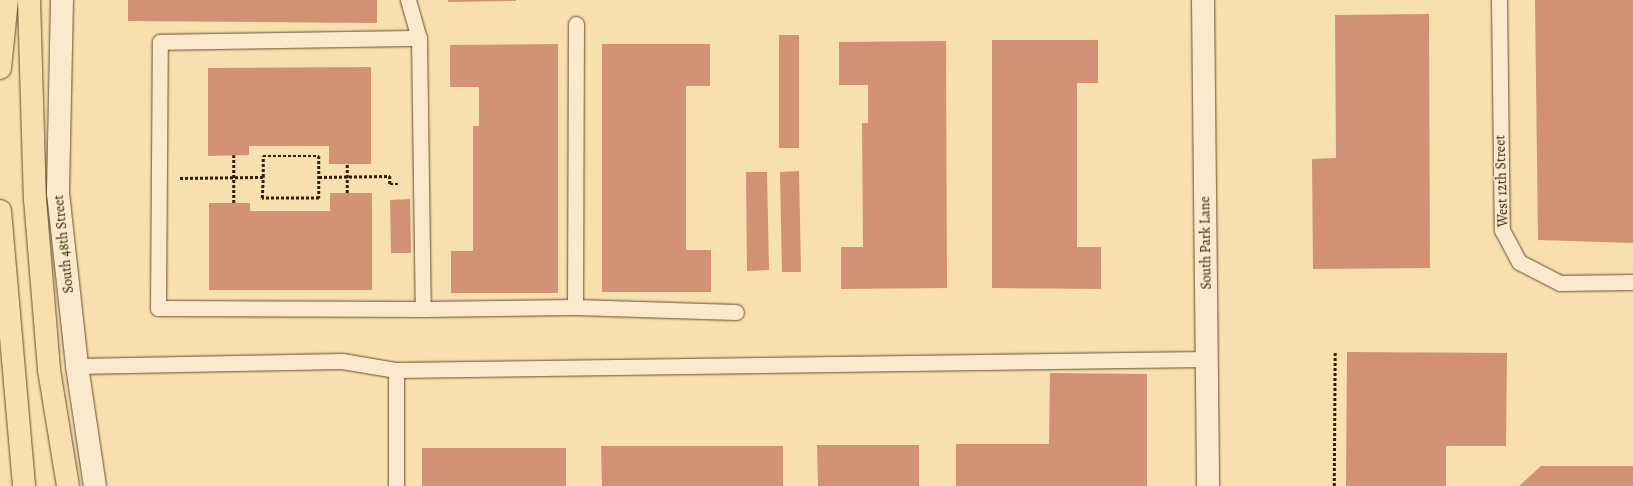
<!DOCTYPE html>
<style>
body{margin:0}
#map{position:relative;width:1633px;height:486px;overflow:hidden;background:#f7dfaf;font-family:Alegreya,serif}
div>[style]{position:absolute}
.building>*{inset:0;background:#d29075}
.path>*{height:2.5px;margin-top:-1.25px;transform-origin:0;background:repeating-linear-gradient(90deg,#341c03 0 3px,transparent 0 5px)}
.roads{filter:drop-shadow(0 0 1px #654d2e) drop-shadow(0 0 1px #654d2e)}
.lane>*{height:15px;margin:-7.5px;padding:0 7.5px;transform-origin:7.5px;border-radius:7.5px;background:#faeacb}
.street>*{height:22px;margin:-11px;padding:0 11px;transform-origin:11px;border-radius:11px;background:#faeacb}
.highway>*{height:22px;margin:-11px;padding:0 11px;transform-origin:11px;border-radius:11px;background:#f7dfaf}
span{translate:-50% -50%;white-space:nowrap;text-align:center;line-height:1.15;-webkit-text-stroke:3px #faeacb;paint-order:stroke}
.street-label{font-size:14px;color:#341c03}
</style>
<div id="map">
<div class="building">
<i style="clip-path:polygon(128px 0,377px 0,377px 23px,128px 21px)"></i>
<i style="clip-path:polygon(448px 0,516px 0,516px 1px,448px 2px)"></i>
<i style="clip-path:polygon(1535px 0,1633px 0,1633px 243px,1538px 240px)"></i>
<i style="clip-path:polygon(1429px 14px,1430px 268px,1313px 269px,1312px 159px,1336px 158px,1335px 15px)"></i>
<i style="clip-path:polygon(779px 35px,799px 35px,799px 148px,779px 148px)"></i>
<i style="clip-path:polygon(992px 40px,1098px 40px,1098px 83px,1077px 83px,1077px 247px,1101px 247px,1101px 289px,992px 288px)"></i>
<i style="clip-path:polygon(946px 41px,947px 288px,841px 289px,841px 247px,863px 247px,862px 123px,868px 123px,868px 85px,839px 85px,839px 42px)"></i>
<i style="clip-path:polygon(558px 44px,558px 293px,451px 293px,451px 251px,473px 251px,473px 126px,479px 126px,479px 87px,450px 87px,450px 45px)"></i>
<i style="clip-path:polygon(602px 44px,710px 44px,710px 86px,686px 86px,686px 250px,711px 250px,711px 292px,602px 292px)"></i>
<i style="clip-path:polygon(371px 67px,371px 164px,329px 164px,329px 146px,249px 146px,249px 155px,208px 156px,208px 68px)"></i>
<i style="clip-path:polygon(799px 171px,801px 272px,782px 272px,780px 172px)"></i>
<i style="clip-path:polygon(746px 172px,767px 172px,769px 270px,747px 271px)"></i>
<i style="clip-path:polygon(330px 193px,372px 193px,372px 290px,209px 290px,209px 203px,250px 203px,250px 211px,330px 211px)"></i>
<i style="clip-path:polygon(410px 199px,411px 253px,391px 253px,390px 200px)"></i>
<i style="clip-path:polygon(1347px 352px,1507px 353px,1506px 446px,1446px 446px,1446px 486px,1346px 486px)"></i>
<i style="clip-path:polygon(1050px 373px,1147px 374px,1147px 486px,956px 486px,956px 444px,1049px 444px)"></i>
<i style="clip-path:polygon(817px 445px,919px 445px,919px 486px,818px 486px)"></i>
<i style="clip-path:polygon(601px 446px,783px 446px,783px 486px,602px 486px)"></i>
<i style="clip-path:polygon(422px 448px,566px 448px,566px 486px,422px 486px)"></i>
<i style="clip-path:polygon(1541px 466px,1633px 466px,1633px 486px,1519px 486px)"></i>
</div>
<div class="path">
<i style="left:234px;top:155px;width:48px;rotate:90deg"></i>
<i style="left:319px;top:177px;width:71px;rotate:-0.8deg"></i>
<i style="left:390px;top:176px;width:8px;rotate:90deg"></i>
<i style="left:390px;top:184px;width:10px"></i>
<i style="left:180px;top:178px;width:83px;rotate:-0.7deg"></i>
<i style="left:263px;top:177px;width:21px;rotate:-90deg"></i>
<i style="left:263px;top:156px;width:56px"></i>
<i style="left:319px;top:156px;width:42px;rotate:90deg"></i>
<i style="left:319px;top:198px;width:57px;rotate:180deg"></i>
<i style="left:262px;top:198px;width:21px;rotate:-87deg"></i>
<i style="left:347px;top:193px;width:29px;rotate:-90deg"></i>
<i style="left:1334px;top:486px;width:134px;rotate:-89.6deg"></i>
</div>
<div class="roads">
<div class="lane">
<i style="left:408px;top:0;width:40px;rotate:74deg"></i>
<i style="left:419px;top:38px;width:271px;rotate:89.2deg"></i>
<i style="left:423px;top:309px;width:265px;rotate:-179.8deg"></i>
<i style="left:158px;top:308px;width:266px;rotate:-89.6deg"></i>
<i style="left:160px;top:42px;width:259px;rotate:-0.9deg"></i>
<i style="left:1499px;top:0;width:230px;rotate:89.3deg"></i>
<i style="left:1502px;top:230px;width:36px;rotate:62deg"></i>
<i style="left:1519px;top:262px;width:46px;rotate:27.1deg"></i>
<i style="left:1560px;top:283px;width:73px;rotate:-0.8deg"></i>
<i style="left:575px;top:307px;width:283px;rotate:-89.8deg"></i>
<i style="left:423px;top:309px;width:152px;rotate:-0.8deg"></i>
<i style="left:575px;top:307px;width:161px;rotate:1.8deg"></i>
<i style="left:77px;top:366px;width:265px;rotate:-1.1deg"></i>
<i style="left:342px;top:361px;width:55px;rotate:9.5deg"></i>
<i style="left:396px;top:370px;width:811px;rotate:-0.78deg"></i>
<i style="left:396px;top:370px;width:116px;rotate:90deg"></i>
</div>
<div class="street">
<i style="left:62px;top:0;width:193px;rotate:91.2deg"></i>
<i style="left:58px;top:193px;width:174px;rotate:83.7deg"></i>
<i style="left:77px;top:366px;width:121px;rotate:81.5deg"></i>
<i style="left:1203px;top:0;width:486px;rotate:89.4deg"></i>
</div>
<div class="highway">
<i style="left:29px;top:0;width:199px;rotate:88.3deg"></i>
<i style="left:35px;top:199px;width:172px;rotate:85.3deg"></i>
<i style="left:49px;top:370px;width:118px;rotate:80.7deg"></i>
<i style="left:0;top:68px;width:68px;rotate:-84.1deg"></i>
<i style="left:0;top:211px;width:276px;rotate:85deg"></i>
</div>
</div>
<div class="street-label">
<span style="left:1502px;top:181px;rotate:-92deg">West 12th Street</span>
<span style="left:1206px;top:243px;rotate:-91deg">South Park Lane</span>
<span style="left:64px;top:244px;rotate:-96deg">South 48th Street</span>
</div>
</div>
